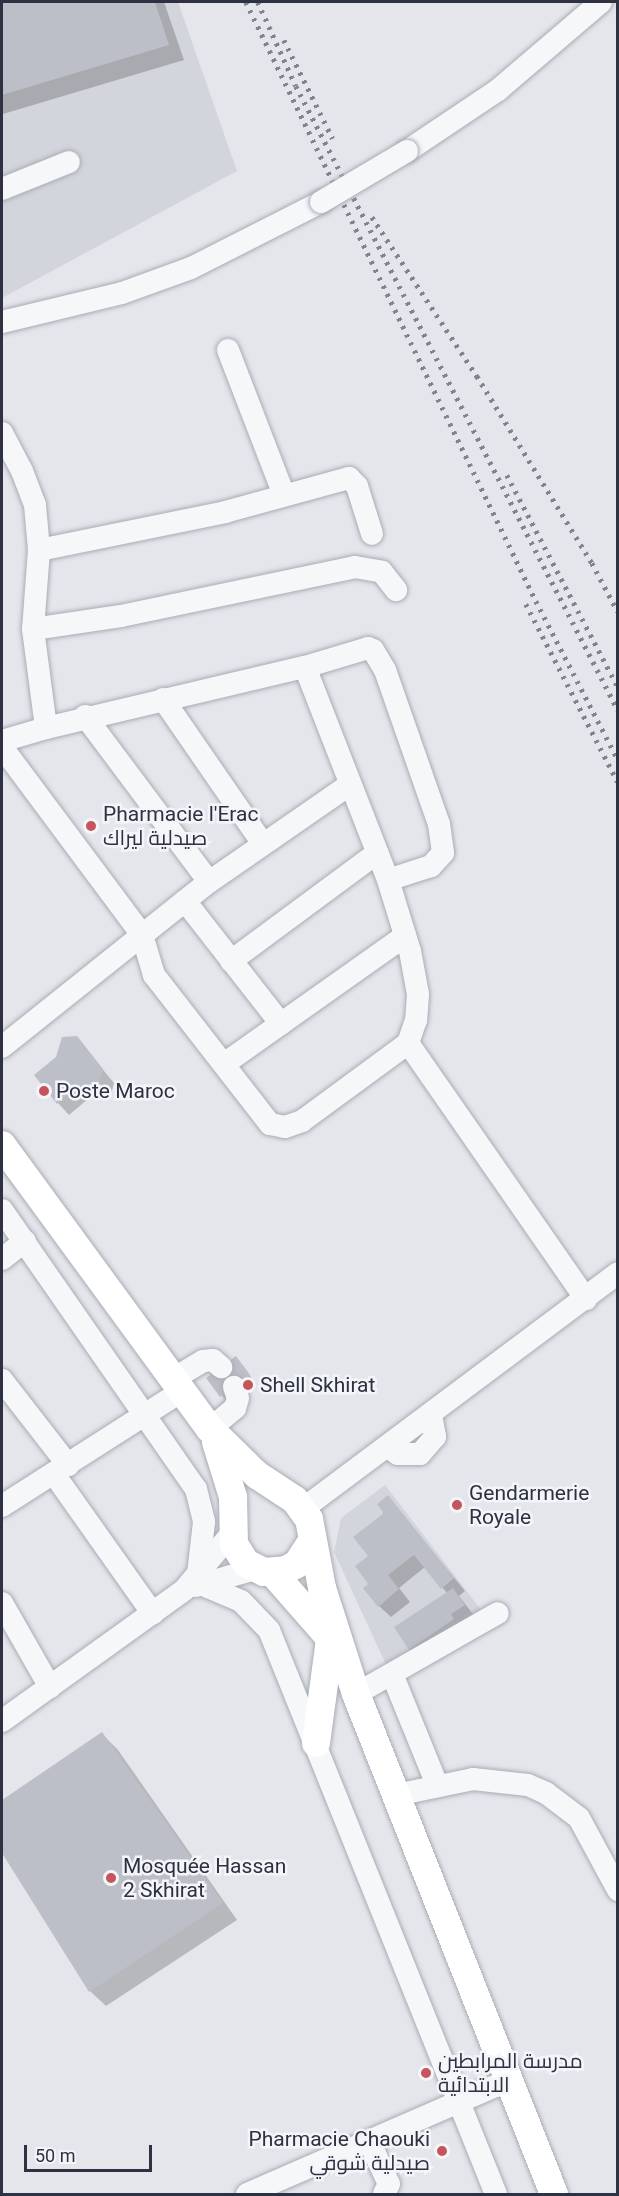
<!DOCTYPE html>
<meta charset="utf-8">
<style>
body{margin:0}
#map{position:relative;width:619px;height:2196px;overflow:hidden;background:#e4e6eb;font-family:Roboto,Cairo,sans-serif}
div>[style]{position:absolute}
.built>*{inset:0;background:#d2d5dc}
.shadow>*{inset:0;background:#0003}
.building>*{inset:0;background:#bcbfc7}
.roads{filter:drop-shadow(0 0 2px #a9acb5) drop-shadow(0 0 2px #a9acb5)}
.minor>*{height:22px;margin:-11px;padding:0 11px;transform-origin:11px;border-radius:11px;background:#f6f7f9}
.major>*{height:28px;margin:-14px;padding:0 14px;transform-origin:14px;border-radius:14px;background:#fff}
.rail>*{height:4.5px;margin-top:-2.25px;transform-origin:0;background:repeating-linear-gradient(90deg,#7f8493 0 3px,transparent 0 9px)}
.bridges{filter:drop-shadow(0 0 2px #a9acb5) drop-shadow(0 0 2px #a9acb5)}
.minor-bridge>*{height:22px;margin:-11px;padding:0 11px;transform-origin:11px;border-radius:11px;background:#f6f7f9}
.dots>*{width:16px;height:16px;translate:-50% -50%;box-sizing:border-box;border:3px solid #f4f5f8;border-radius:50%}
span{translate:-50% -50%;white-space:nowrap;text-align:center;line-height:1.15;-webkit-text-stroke:5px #f4f5f8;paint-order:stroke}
.poi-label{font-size:21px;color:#2d3242}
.left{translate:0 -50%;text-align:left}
.right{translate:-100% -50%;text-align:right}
.frame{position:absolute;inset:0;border:3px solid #2d3242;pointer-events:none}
.scale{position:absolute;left:24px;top:2145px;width:128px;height:27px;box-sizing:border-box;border:3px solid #2d3242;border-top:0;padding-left:8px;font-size:18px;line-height:21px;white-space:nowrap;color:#2d3242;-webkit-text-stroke:4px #f4f5f8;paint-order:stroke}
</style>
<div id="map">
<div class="built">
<i style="clip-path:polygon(2px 2px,178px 2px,237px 171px,2px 298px)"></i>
<i style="clip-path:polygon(385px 1485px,482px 1611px,389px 1671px,334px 1552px,341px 1518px)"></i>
</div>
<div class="shadow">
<i style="clip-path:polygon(2px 2px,164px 2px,184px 60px,3px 114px)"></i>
<i style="clip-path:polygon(76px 1037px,114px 1083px,110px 1097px,88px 1099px,69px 1115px,58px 1103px,58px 1058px)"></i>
<i style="clip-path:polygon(243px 1366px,256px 1384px,229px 1404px,208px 1379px)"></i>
<i style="clip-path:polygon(388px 1497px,465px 1591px,459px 1596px,476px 1618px,422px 1661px,410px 1649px,447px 1593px,425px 1567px,399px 1588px,410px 1602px,391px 1617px,379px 1606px,371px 1584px,370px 1556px)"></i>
<i style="clip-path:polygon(102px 1734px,118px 1750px,237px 1920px,106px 2006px,90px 1991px,2px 1851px,2px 1802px)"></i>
</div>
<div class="building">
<i style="clip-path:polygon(2px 2px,155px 2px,169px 45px,2px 95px)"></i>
<i style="clip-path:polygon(77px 1036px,103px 1069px,98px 1086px,76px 1087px,57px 1104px,34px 1075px,56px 1057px,62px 1037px)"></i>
<i style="clip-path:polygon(236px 1356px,250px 1375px,220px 1397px,206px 1378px)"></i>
<i style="clip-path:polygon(388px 1495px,454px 1578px,441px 1589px,414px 1555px,388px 1575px,399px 1589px,378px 1607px,363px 1588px,368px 1584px,355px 1566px,368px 1556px,353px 1537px,384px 1513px,377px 1504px)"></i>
<i style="clip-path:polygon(453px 1588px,465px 1605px,451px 1614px,454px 1619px,409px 1650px,394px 1627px)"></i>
<i style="clip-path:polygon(102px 1732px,223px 1903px,89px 1992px,2px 1853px,2px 1800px)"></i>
</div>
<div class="roads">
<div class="minor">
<i style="left:407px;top:151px;width:110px;rotate:-33.8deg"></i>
<i style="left:498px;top:90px;width:135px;rotate:-40.5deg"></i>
<i style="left:2px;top:189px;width:72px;rotate:-21.9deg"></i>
<i style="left:2px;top:322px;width:123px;rotate:-13.6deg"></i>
<i style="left:122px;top:293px;width:73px;rotate:-19.9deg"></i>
<i style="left:191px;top:268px;width:146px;rotate:-26.9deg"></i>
<i style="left:228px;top:350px;width:155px;rotate:68.9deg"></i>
<i style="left:2px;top:433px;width:43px;rotate:62.2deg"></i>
<i style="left:22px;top:471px;width:36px;rotate:69deg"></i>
<i style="left:35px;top:505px;width:45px;rotate:84.9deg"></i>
<i style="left:39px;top:550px;width:79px;rotate:94.3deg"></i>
<i style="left:33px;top:629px;width:100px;rotate:82.5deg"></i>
<i style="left:46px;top:728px;width:46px;rotate:163.5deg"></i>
<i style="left:39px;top:550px;width:190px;rotate:-11.5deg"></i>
<i style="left:225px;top:512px;width:129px;rotate:-15.3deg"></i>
<i style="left:349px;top:478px;width:11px;rotate:45deg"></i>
<i style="left:357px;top:486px;width:50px;rotate:72.6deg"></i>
<i style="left:33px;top:629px;width:89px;rotate:-8.4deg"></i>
<i style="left:121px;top:616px;width:239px;rotate:-11.8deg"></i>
<i style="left:355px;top:567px;width:27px;rotate:10deg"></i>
<i style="left:382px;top:572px;width:23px;rotate:52deg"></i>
<i style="left:305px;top:667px;width:229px;rotate:68.7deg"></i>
<i style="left:388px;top:880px;width:74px;rotate:72.8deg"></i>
<i style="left:410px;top:951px;width:44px;rotate:79.5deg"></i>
<i style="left:418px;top:994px;width:26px;rotate:94deg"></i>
<i style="left:416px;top:1020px;width:24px;rotate:109deg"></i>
<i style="left:408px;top:1043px;width:312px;rotate:55.2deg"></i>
<i style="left:163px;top:699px;width:176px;rotate:55.4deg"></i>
<i style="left:85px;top:716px;width:207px;rotate:53.2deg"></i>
<i style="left:46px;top:728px;width:266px;rotate:-13.3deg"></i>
<i style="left:305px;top:667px;width:66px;rotate:-16.8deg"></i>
<i style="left:368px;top:648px;width:5px;rotate:22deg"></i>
<i style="left:373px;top:650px;width:23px;rotate:59deg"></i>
<i style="left:385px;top:670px;width:163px;rotate:70.7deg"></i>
<i style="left:439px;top:824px;width:29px;rotate:82deg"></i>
<i style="left:443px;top:853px;width:18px;rotate:133deg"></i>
<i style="left:431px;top:866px;width:45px;rotate:162deg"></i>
<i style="left:2px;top:747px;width:234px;rotate:53.3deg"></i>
<i style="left:142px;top:935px;width:42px;rotate:73.3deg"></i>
<i style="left:154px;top:975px;width:189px;rotate:52.1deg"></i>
<i style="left:270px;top:1124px;width:15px;rotate:11deg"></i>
<i style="left:285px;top:1127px;width:18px;rotate:-19deg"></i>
<i style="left:302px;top:1121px;width:132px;rotate:-36.3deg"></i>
<i style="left:185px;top:901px;width:156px;rotate:52deg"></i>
<i style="left:231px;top:961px;width:182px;rotate:-36.5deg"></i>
<i style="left:2px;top:1047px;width:265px;rotate:-38.6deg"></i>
<i style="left:209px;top:882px;width:170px;rotate:-34.7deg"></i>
<i style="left:224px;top:1064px;width:222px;rotate:-35.3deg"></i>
<i style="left:2px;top:1210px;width:340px;rotate:55.2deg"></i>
<i style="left:196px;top:1489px;width:34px;rotate:76deg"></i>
<i style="left:204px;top:1522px;width:52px;rotate:96.6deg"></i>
<i style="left:2px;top:1259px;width:29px;rotate:-38deg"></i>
<i style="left:173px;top:1379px;width:35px;rotate:-31deg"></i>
<i style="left:203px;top:1361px;width:10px;rotate:-6deg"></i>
<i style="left:213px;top:1360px;width:11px;rotate:41deg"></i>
<i style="left:2px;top:1380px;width:108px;rotate:52.2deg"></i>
<i style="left:210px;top:1429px;width:33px;rotate:-40deg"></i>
<i style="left:235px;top:1408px;width:10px;rotate:-73deg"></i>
<i style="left:238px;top:1398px;width:12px;rotate:-110deg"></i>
<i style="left:388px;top:1447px;width:12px;rotate:35deg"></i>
<i style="left:398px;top:1454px;width:22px"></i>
<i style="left:420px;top:1454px;width:23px;rotate:-49deg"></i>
<i style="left:435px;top:1437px;width:22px;rotate:-100deg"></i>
<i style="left:54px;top:1474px;width:171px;rotate:54.7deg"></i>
<i style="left:2px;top:1506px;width:214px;rotate:-32.6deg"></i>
<i style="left:304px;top:1508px;width:392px;rotate:-36.8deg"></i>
<i style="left:201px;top:1584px;width:43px;rotate:23deg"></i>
<i style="left:241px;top:1601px;width:40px;rotate:46deg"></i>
<i style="left:269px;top:1630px;width:608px;rotate:68.08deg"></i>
<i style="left:196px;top:1586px;width:61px;rotate:-16.1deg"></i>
<i style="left:2px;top:1603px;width:97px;rotate:60.3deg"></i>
<i style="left:392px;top:1674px;width:120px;rotate:67.9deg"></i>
<i style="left:356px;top:1694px;width:163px;rotate:-29.7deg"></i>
<i style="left:2px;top:1721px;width:224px;rotate:-35.7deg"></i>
<i style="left:184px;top:1590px;width:75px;rotate:-49.9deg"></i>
<i style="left:396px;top:1795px;width:79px;rotate:-11.7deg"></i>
<i style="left:473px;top:1779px;width:55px;rotate:6.2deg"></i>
<i style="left:528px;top:1785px;width:20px;rotate:24deg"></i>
<i style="left:546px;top:1793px;width:41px;rotate:37.1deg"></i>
<i style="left:579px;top:1818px;width:82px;rotate:61.6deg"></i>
<i style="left:369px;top:2141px;width:47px;rotate:65.1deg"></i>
<i style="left:389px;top:2184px;width:11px;rotate:117deg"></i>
<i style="left:247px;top:2194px;width:283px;rotate:-23.5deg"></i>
</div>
<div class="major">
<i style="left:2px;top:1145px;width:352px;rotate:53.8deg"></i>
<i style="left:210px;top:1429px;width:66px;rotate:44.4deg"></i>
<i style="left:257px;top:1475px;width:45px;rotate:33.3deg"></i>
<i style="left:295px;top:1500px;width:24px;rotate:54deg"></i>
<i style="left:309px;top:1519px;width:70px;rotate:79.3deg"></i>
<i style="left:322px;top:1588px;width:111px;rotate:72.2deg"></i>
<i style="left:356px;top:1694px;width:538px;rotate:68.4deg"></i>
<i style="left:216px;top:1442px;width:58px;rotate:72.8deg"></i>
<i style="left:233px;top:1497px;width:47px;rotate:88.8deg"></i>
<i style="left:234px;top:1544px;width:22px;rotate:58deg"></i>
<i style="left:246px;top:1563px;width:20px;rotate:27deg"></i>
<i style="left:264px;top:1572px;width:22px;rotate:-5deg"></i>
<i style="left:286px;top:1570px;width:13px;rotate:-29deg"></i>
<i style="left:297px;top:1564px;width:27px;rotate:-57deg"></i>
<i style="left:273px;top:1573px;width:86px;rotate:48.8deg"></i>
<i style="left:316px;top:1743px;width:105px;rotate:-82.3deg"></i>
</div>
</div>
<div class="rail">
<i style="left:246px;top:2px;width:666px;rotate:64.17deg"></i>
<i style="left:536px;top:601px;width:179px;rotate:62.7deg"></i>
<i style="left:258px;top:2px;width:92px;rotate:65.7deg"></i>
<i style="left:296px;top:86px;width:702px;rotate:62.71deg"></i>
<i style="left:284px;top:40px;width:110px;rotate:63.7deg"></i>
<i style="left:372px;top:217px;width:191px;rotate:56.6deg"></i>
<i style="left:477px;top:376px;width:220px;rotate:58.4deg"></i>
<i style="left:592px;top:563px;width:55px;rotate:62deg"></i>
<i style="left:507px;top:475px;width:239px;rotate:62.4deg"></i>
<i style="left:526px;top:604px;width:200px;rotate:62.7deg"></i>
</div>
<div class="bridges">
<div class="minor-bridge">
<i style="left:321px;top:202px;width:100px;rotate:-30.7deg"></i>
</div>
</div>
<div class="dots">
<i style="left:91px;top:826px;background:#c4555b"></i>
<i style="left:44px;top:1091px;background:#c4555b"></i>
<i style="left:248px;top:1385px;background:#c4555b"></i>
<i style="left:457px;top:1505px;background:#c4555b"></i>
<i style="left:111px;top:1878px;background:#c4555b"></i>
<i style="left:426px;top:2073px;background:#c4555b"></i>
<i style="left:442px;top:2151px;background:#c4555b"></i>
</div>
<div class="poi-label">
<span class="left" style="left:103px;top:826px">Pharmacie l'Erac<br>صيدلية ليراك</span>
<span class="left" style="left:56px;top:1091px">Poste Maroc</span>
<span class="left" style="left:260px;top:1385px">Shell Skhirat</span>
<span class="left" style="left:469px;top:1505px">Gendarmerie<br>Royale</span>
<span class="left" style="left:123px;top:1878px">Mosquée Hassan<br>2 Skhirat</span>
<span class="left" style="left:438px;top:2073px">مدرسة المرابطين<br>الابتدائية</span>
<span class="right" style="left:430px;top:2151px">Pharmacie Chaouki<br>صيدلية شوقي</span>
</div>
<div class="frame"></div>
<div class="scale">50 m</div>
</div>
